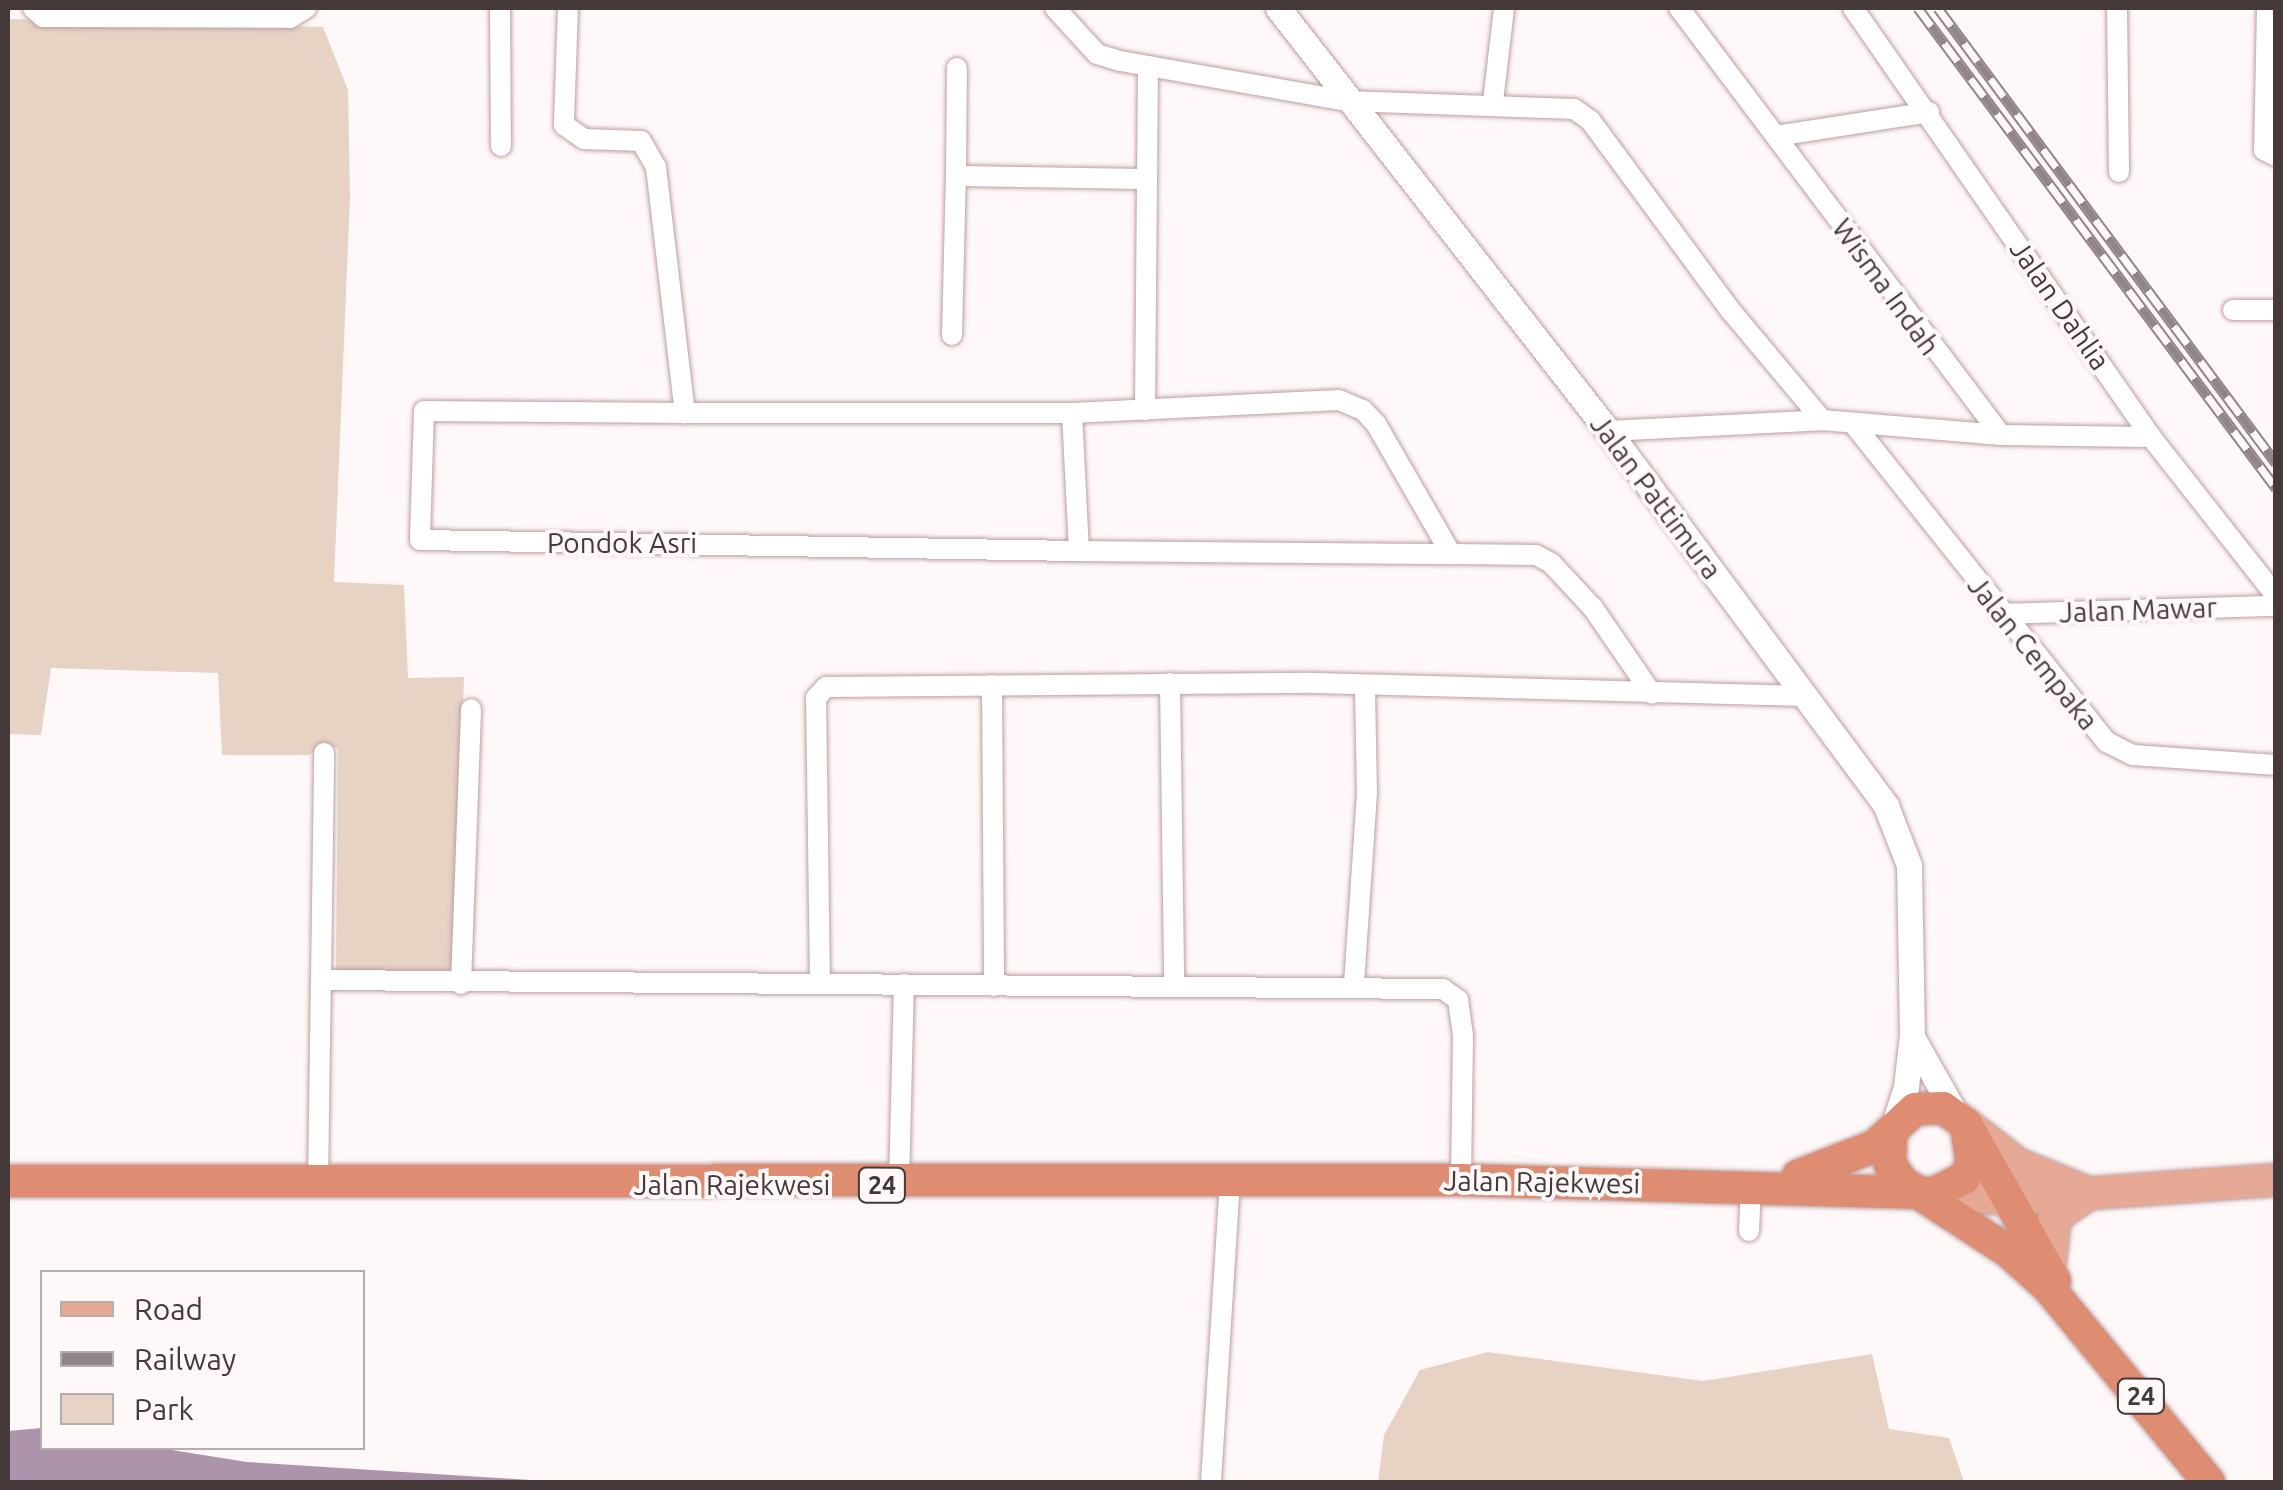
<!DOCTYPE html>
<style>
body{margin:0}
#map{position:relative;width:2283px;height:1490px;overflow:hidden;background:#fff8f8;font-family:Ubuntu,sans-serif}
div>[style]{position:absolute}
.green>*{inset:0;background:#e6d3c4}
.water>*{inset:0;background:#ac94ac}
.roads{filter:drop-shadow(0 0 2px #bc9ea0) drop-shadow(0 0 2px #bc9ea0)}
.minor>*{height:20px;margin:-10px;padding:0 10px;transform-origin:10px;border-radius:10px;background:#fff}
.tertiary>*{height:25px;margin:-12.5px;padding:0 12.5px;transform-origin:12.5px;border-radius:12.5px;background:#fff}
.primary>*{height:32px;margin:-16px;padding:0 16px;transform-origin:16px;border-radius:16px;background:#e6a995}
.trunk>*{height:32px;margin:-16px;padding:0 16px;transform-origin:16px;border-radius:16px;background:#de8c72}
.rail>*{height:11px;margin-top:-5.5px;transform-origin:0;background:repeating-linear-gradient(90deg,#fff8f8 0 22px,#908687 0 44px);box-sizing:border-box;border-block:2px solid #908687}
span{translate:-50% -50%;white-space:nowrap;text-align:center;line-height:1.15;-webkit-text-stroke:8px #fff8f8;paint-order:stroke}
.shield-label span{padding:2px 8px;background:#fff8f8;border:2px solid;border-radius:8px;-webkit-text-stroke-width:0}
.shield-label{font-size:25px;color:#45393a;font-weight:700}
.street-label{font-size:28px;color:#45393a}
.frame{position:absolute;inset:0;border:10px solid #45393a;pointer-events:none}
.legend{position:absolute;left:40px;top:1270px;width:325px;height:180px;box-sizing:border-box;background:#fff8f8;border:2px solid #b5acac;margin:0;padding:12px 18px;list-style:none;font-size:30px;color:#45393a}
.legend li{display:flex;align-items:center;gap:20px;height:50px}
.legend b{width:50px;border:2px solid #b5acac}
</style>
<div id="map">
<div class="green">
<i style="clip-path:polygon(8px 19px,323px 27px,348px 90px,350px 197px,334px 582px,404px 585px,408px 678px,464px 677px,454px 977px,336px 970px,338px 749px,329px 744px,309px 755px,222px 755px,218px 673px,51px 668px,41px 735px,8px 734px)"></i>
<i style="clip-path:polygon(1488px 1352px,1703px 1381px,1872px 1354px,1889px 1429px,1949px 1438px,1964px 1482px,1378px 1482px,1384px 1435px,1420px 1370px)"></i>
</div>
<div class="water">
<i style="clip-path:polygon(42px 1428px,42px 1448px,159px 1448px,247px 1462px,563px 1482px,8px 1482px,8px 1431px)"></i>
</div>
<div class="roads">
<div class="minor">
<i style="left:33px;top:8px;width:13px;rotate:42deg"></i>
<i style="left:43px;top:17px;width:247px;rotate:0.2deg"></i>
<i style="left:290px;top:18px;width:19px;rotate:-32deg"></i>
<i style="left:500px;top:8px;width:138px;rotate:89.6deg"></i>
<i style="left:568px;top:8px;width:117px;rotate:92deg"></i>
<i style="left:564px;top:125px;width:24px;rotate:35deg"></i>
<i style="left:584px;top:139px;width:57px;rotate:2deg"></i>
<i style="left:641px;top:141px;width:30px;rotate:60deg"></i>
<i style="left:656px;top:167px;width:248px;rotate:83.3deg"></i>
<i style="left:685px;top:413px;width:261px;rotate:-179.6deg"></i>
<i style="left:424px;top:411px;width:129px;rotate:91.8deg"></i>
<i style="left:420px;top:540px;width:659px;rotate:0.96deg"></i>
<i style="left:1079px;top:551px;width:138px;rotate:-92.9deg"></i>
<i style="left:1072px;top:413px;width:267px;rotate:-2.8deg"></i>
<i style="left:1339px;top:400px;width:26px;rotate:23deg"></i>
<i style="left:1363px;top:410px;width:19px;rotate:47deg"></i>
<i style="left:1376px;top:424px;width:150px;rotate:60deg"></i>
<i style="left:1451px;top:554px;width:85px;rotate:0.7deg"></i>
<i style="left:1536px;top:555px;width:17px;rotate:28deg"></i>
<i style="left:1551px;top:563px;width:62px;rotate:47deg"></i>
<i style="left:1593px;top:608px;width:104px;rotate:55.5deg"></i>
<i style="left:1055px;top:8px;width:62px;rotate:47.6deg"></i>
<i style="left:1097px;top:54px;width:24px;rotate:17deg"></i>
<i style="left:1120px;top:61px;width:230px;rotate:10deg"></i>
<i style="left:1347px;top:101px;width:227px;rotate:2deg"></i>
<i style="left:1574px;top:109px;width:19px;rotate:35deg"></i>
<i style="left:1590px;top:120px;width:237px;rotate:53.6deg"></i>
<i style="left:1731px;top:311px;width:142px;rotate:50.1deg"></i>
<i style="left:1822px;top:420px;width:180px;rotate:4.8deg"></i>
<i style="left:2001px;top:435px;width:535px;rotate:-127.02deg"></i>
<i style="left:1853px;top:8px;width:522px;rotate:55.21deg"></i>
<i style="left:2151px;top:437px;width:202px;rotate:51.8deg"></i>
<i style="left:2117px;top:8px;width:164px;rotate:89.3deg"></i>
<i style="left:2267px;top:8px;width:142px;rotate:91.2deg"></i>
<i style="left:2264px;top:150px;width:13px;rotate:27deg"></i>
<i style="left:1493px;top:102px;width:95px;rotate:-83.3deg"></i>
<i style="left:1776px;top:136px;width:155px;rotate:-8.9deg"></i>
<i style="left:956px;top:176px;width:108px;rotate:-89.5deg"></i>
<i style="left:2233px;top:310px;width:43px"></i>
<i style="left:952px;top:335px;width:159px;rotate:-88.6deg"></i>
<i style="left:956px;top:176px;width:191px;rotate:0.9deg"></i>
<i style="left:1145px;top:410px;width:344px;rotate:-89.5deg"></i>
<i style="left:685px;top:413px;width:387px"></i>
<i style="left:1856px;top:427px;width:403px;rotate:51.5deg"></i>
<i style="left:2107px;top:742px;width:29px;rotate:27deg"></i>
<i style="left:2133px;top:755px;width:143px;rotate:4deg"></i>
<i style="left:1608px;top:431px;width:214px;rotate:-2.9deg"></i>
<i style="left:2001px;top:435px;width:150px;rotate:0.8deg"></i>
<i style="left:1079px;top:551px;width:372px;rotate:0.5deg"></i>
<i style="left:2000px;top:614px;width:276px;rotate:-1.7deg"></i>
<i style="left:1170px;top:683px;width:304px;rotate:89.2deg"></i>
<i style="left:992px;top:685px;width:301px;rotate:89.6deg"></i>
<i style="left:321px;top:980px;width:227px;rotate:-89.2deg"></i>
<i style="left:820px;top:982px;width:284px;rotate:-90.8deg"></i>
<i style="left:816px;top:698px;width:15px;rotate:-48deg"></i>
<i style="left:826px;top:687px;width:487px;rotate:-0.5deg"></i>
<i style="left:1313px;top:683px;width:492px;rotate:1.5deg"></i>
<i style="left:461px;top:984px;width:275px;rotate:-87.9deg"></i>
<i style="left:1354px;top:984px;width:191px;rotate:-86.1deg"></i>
<i style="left:1367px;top:793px;width:108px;rotate:-91.1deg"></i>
<i style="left:899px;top:1185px;width:201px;rotate:-88.6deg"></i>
<i style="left:318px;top:1186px;width:206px;rotate:-89.2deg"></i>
<i style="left:321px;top:980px;width:1122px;rotate:0.46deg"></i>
<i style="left:1443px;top:989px;width:19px;rotate:36deg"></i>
<i style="left:1458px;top:1000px;width:36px;rotate:82deg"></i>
<i style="left:1463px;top:1036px;width:144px;rotate:90.8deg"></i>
<i style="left:1749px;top:1231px;width:46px;rotate:-87.5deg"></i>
<i style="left:1211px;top:1482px;width:301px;rotate:-86.4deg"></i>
</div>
<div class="tertiary">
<i style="left:1278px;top:8px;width:536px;rotate:52.04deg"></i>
<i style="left:1608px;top:431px;width:467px;rotate:53.4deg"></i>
<i style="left:1886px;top:806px;width:63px;rotate:68.7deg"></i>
<i style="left:1909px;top:865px;width:170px;rotate:89deg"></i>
<i style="left:1912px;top:1035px;width:52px;rotate:96.6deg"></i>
<i style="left:1906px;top:1087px;width:45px;rotate:108deg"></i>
<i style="left:1913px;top:1039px;width:85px;rotate:60.4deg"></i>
</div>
<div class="primary">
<i style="left:1968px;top:1126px;width:62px;rotate:37.8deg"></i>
<i style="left:2017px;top:1164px;width:69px;rotate:22.1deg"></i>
<i style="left:1935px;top:1193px;width:75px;rotate:4.6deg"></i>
<i style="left:2010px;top:1199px;width:267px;rotate:-4.1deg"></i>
<i style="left:2049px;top:1271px;width:54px;rotate:-83.7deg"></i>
<i style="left:2055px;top:1217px;width:38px;rotate:-35deg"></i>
</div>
<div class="trunk">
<i style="left:1891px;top:1133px;width:31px;rotate:92deg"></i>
<i style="left:1890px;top:1164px;width:22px;rotate:56deg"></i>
<i style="left:1902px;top:1182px;width:126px;rotate:33.1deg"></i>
<i style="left:2008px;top:1251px;width:54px;rotate:42deg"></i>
<i style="left:2048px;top:1287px;width:253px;rotate:50.5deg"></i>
<i style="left:1798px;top:1176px;width:83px;rotate:-21.3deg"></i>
<i style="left:1875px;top:1146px;width:54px;rotate:-42.8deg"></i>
<i style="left:1915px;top:1109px;width:28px;rotate:-2deg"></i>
<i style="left:1943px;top:1108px;width:28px;rotate:35deg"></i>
<i style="left:1966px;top:1124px;width:180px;rotate:60.5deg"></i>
<i style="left:8px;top:1181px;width:1453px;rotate:-0.04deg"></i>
<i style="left:1461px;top:1180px;width:474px;rotate:1.6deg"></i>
<i style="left:1935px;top:1193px;width:33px;rotate:-27deg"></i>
<i style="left:1964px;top:1178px;width:17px;rotate:-62deg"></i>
<i style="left:1972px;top:1163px;width:39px;rotate:-99deg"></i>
</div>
</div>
<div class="rail">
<i style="left:1918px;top:8px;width:599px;rotate:53.28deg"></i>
<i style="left:1938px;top:8px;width:567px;rotate:53.39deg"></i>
</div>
<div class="shield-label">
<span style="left:882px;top:1185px">24</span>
<span style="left:2141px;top:1396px">24</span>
</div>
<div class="street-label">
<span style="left:1886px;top:287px;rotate:54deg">Wisma Indah</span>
<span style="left:2060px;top:305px;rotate:55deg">Jalan Dahlia</span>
<span style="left:1656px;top:497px;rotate:53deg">Jalan Pattimura</span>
<span style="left:622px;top:543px">Pondok Asri</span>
<span style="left:2138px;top:610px;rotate:-2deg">Jalan Mawar</span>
<span style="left:2033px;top:653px;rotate:51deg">Jalan Cempaka</span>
<span style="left:1542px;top:1182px;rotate:1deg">Jalan Rajekwesi</span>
<span style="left:732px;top:1185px">Jalan Rajekwesi</span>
</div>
<div class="frame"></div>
<ul class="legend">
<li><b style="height:12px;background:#e6a995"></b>Road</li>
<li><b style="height:12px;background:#908687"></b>Railway</li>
<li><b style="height:28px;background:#e6d3c4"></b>Park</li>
</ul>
</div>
